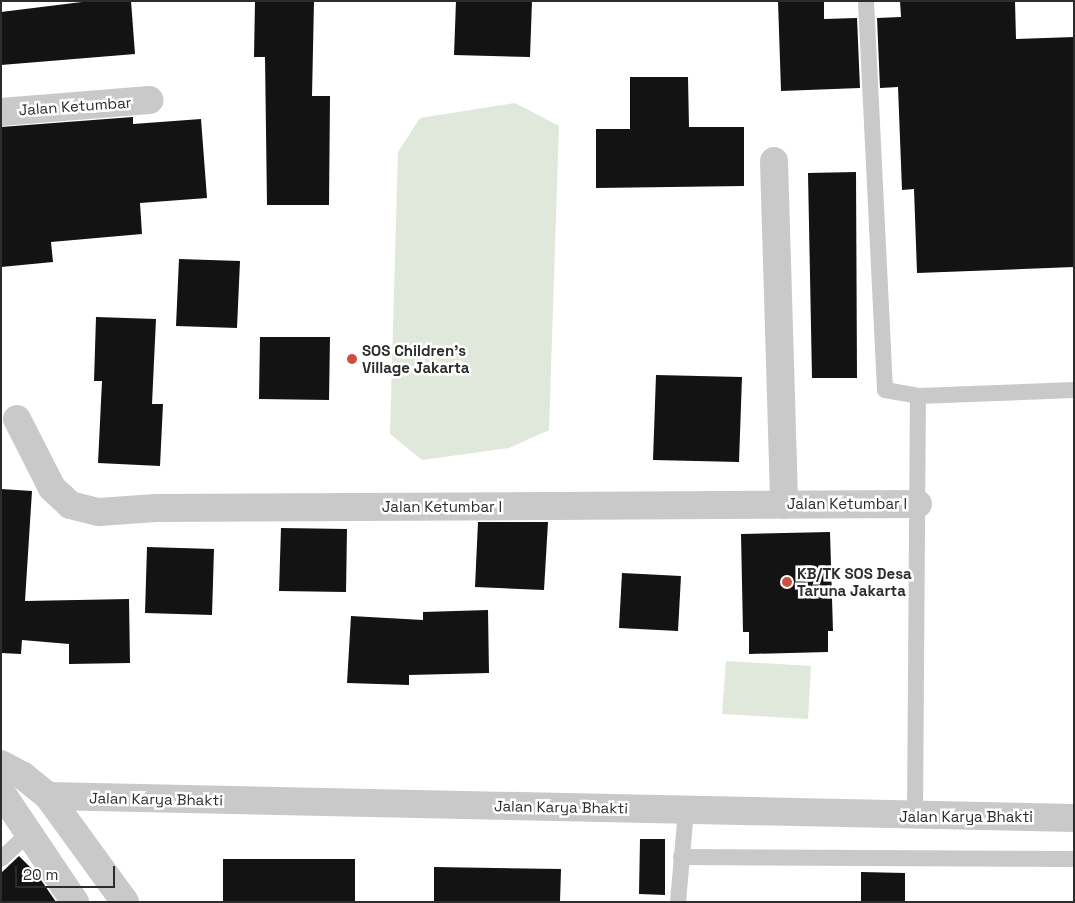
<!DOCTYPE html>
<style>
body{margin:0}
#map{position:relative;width:1075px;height:903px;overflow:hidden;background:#fff;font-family:"Space Grotesk",sans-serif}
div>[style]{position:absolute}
.green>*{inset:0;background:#e0e8db}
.building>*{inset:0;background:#131313}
.service>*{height:16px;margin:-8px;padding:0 8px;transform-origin:8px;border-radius:8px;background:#c9c9c9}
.minor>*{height:28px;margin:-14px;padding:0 14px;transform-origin:14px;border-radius:14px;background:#c9c9c9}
.tertiary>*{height:28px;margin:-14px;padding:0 14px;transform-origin:14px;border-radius:14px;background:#c9c9c9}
.dots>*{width:14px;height:14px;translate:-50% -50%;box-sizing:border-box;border:2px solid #fff;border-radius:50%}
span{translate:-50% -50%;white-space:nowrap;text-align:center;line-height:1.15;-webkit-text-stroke:5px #fff;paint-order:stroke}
.street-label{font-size:15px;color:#2c2c2c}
.poi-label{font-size:15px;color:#2c2c2c;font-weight:700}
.left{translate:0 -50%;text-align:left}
.frame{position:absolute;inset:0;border:2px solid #2c2c2c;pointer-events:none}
.scale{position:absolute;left:15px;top:866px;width:100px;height:22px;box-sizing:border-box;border:2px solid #2c2c2c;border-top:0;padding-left:6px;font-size:15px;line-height:18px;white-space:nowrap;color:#2c2c2c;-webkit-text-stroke:4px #fff;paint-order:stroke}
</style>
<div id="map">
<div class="green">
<i style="clip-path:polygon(515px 103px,559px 126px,549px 430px,509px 448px,422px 460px,390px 434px,398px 152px,420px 118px)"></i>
<i style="clip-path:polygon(726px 661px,811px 666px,808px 719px,722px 714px)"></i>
</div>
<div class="building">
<i style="clip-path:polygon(90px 1px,131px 1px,135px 54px,1px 65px,1px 12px)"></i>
<i style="clip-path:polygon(255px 1px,314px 1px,312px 96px,330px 96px,329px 205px,267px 205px,265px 57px,254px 57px)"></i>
<i style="clip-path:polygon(456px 1px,532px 1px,530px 57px,454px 55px)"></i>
<i style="clip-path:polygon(778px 1px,824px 1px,824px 19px,857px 18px,860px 88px,781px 91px)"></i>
<i style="clip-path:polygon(900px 1px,1015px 1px,1016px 39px,1074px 37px,1074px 267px,917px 273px,914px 189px,902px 190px,898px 87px,880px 88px,877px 18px,901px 17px)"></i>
<i style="clip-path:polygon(630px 77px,688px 77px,689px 127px,744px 127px,744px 186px,596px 188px,596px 129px,630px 129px)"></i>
<i style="clip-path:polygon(133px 117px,133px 124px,201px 119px,207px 198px,140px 203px,142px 234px,51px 242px,53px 262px,1px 267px,1px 127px)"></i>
<i style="clip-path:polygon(856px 172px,857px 378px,812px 378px,808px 173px)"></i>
<i style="clip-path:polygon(179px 259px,240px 261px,237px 328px,176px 326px)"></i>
<i style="clip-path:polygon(96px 317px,156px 319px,152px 404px,163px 404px,160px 466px,98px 463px,102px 381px,94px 381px)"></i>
<i style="clip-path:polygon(260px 337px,330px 337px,329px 400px,259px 399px)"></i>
<i style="clip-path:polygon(656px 375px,742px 377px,739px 462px,653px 460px)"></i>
<i style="clip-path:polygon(1px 489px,32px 491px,25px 601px,129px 599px,130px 663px,69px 664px,69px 644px,22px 640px,21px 654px,1px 653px)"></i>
<i style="clip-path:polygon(478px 522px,548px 522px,544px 590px,475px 587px)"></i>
<i style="clip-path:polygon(281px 528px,347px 529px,346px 592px,279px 591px)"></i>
<i style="clip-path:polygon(830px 532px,833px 631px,828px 631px,828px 652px,749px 654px,749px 632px,743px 632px,741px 534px)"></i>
<i style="clip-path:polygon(147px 547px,214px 549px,212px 615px,145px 613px)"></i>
<i style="clip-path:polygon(622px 573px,681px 576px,678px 631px,619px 628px)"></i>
<i style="clip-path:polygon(488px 610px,489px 673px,409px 675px,409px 685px,347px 683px,351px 616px,423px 620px,423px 612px)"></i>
<i style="clip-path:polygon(640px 839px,665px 839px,665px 895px,639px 894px)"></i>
<i style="clip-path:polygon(19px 856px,37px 874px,56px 902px,1px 902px,1px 873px)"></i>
<i style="clip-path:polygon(223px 859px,355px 859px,355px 902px,223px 902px)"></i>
<i style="clip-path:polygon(434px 867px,561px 869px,560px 902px,434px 902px)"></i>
<i style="clip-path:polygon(861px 872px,905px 873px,905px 902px,861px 902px)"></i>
</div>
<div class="service">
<i style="left:866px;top:1px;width:389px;rotate:87.2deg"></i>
<i style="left:885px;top:390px;width:34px;rotate:10deg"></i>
<i style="left:918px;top:396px;width:156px;rotate:-2.2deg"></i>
<i style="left:915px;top:817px;width:421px;rotate:-89.6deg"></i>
<i style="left:681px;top:857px;width:393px;rotate:0.3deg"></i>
<i style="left:1px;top:859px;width:35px;rotate:-43deg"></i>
<i style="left:678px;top:902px;width:92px;rotate:-85deg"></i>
</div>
<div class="minor">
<i style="left:1px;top:112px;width:149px;rotate:-4.6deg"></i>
<i style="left:774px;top:161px;width:344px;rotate:88.3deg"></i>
<i style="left:17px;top:419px;width:77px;rotate:63.1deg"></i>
<i style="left:52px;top:488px;width:25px;rotate:43deg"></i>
<i style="left:70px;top:505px;width:30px;rotate:14deg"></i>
<i style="left:99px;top:512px;width:57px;rotate:-4deg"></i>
<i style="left:156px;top:508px;width:762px;rotate:-0.3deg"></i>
</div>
<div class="tertiary">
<i style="left:1px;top:764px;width:24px;rotate:28deg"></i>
<i style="left:22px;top:775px;width:33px;rotate:39deg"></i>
<i style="left:48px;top:796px;width:131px;rotate:54deg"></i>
<i style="left:1px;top:792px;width:133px;rotate:56.1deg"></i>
<i style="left:48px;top:796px;width:1026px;rotate:1.23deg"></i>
</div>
<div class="dots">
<i style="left:352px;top:359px;background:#d04e40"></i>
<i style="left:787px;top:582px;background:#d04e40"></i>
</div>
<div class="street-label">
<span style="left:75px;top:106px;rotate:-4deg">Jalan Ketumbar</span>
<span style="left:847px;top:504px">Jalan Ketumbar I</span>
<span style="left:442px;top:507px">Jalan Ketumbar I</span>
<span style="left:156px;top:799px;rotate:1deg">Jalan Karya Bhakti</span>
<span style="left:561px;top:807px;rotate:1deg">Jalan Karya Bhakti</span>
<span style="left:966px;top:817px">Jalan Karya Bhakti</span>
</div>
<div class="poi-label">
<span class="left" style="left:362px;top:359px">SOS Children's<br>Village Jakarta</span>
<span class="left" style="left:797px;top:582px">KB/TK SOS Desa<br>Taruna Jakarta</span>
</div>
<div class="frame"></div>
<div class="scale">20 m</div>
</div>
